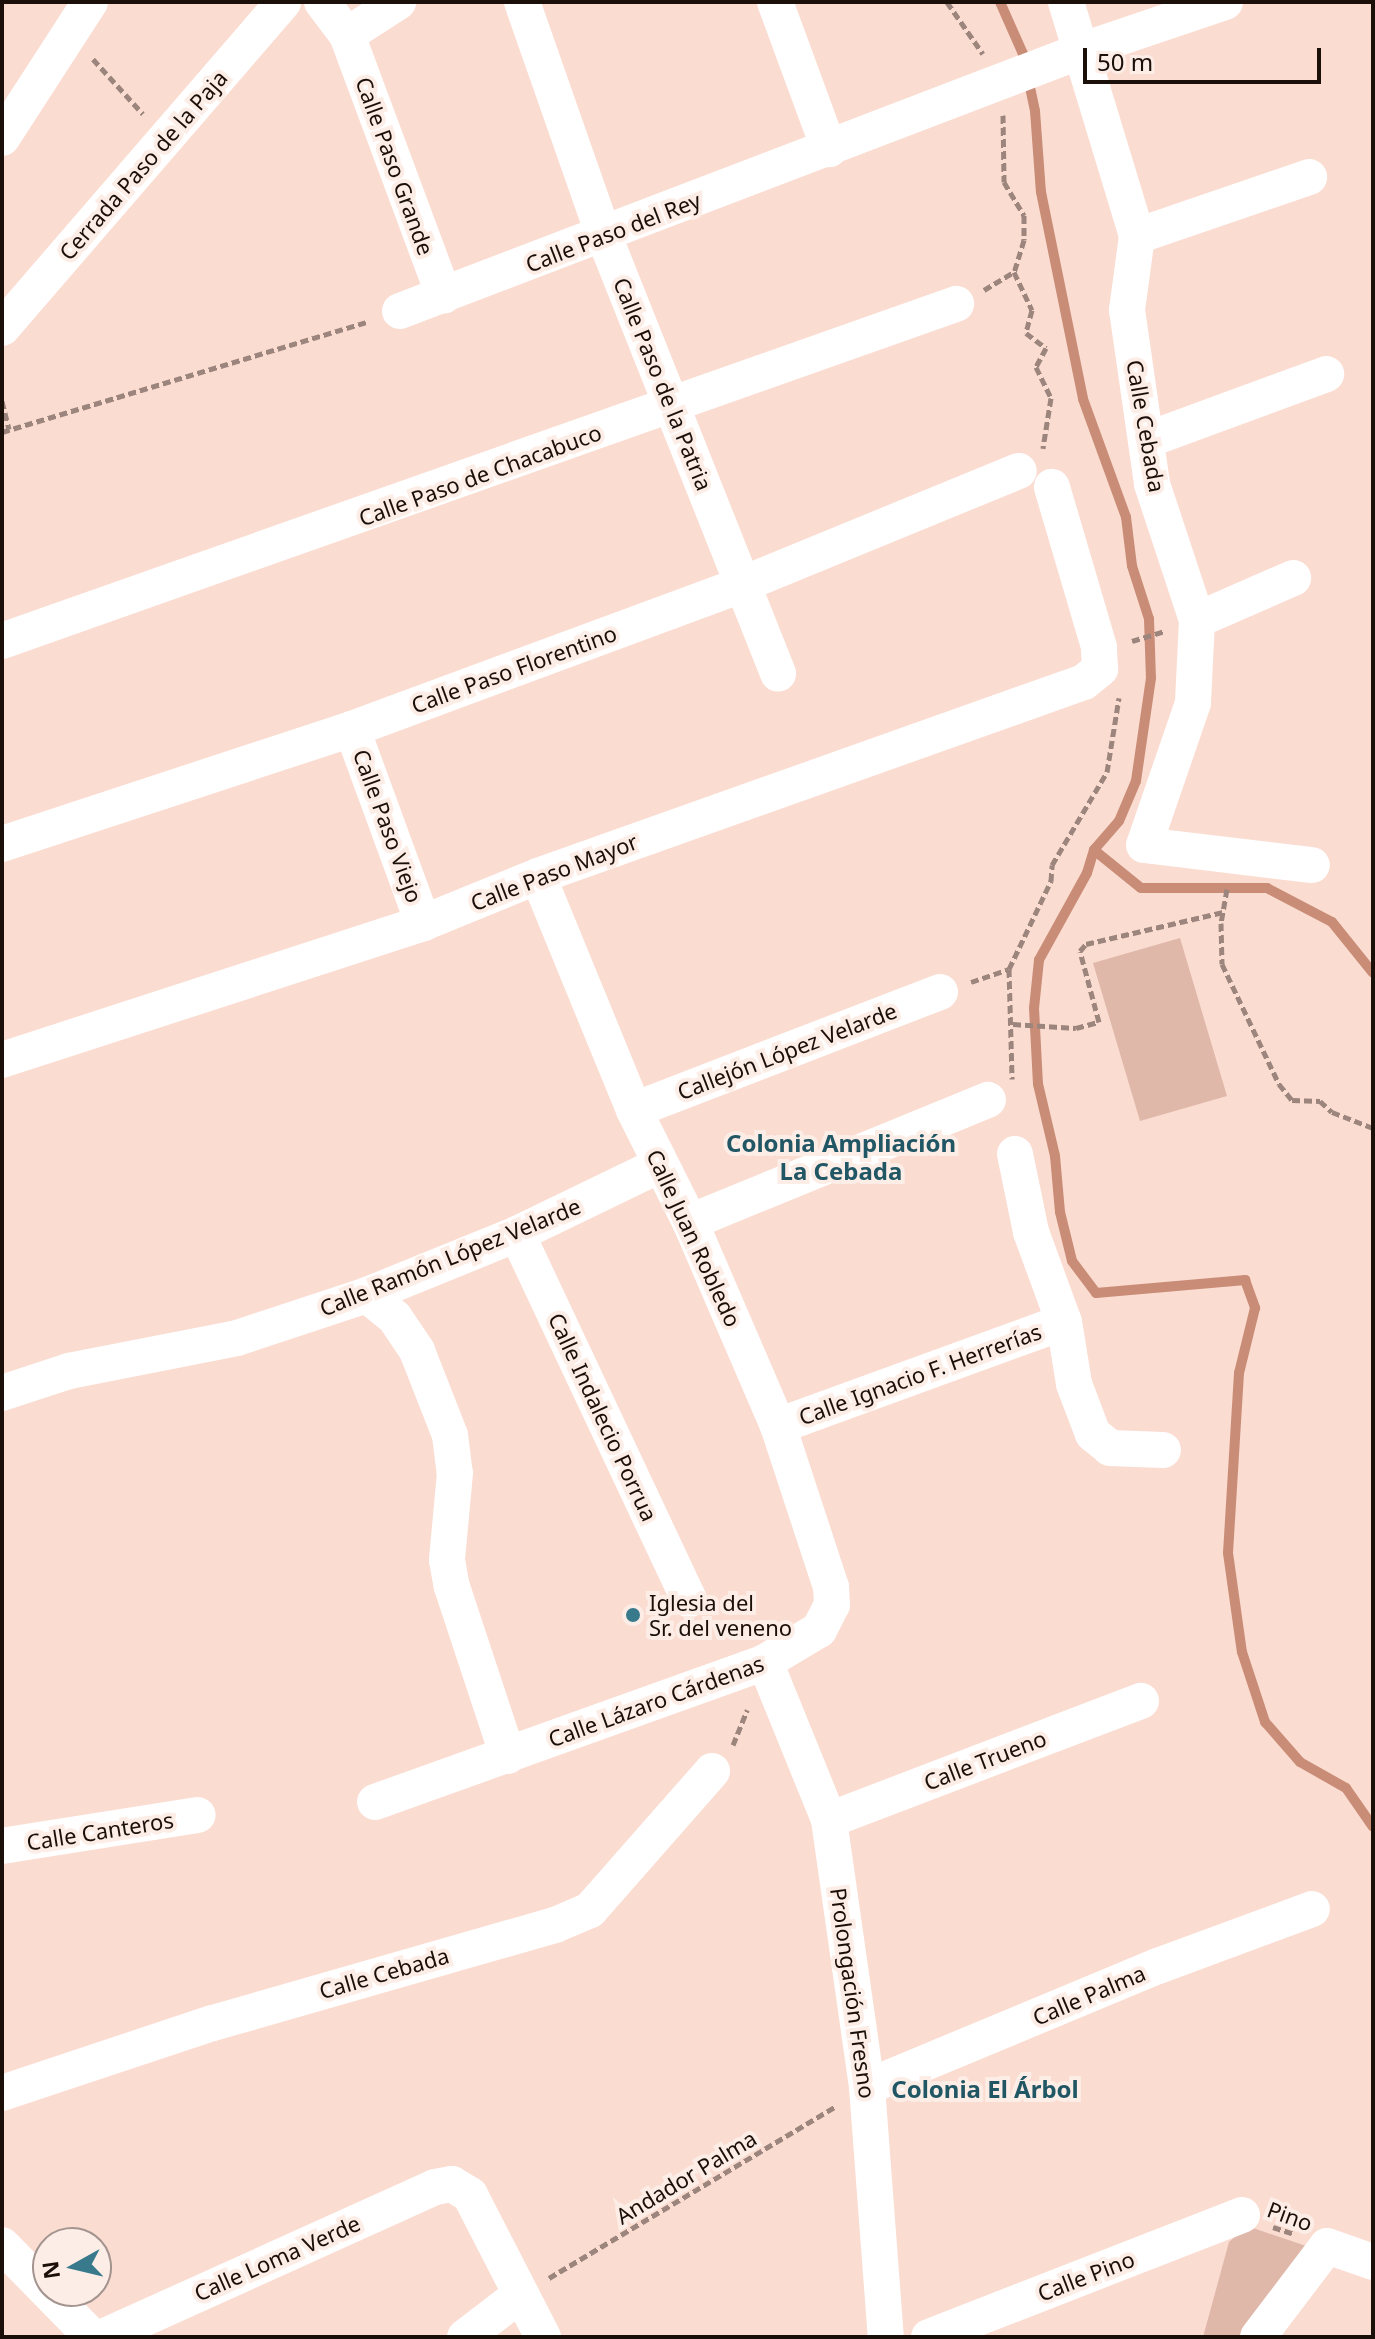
<!DOCTYPE html>
<meta charset="utf-8">
<style>
body{margin:0}
#map{position:relative;width:1375px;height:2339px;overflow:hidden;background:#fbdcd1;font-family:"Noto Sans",sans-serif}
div>[style]{position:absolute}
.green>*{inset:0;background:#dfb8aa}
.stream>*{height:10px;margin:-5px;padding:0 5px;transform-origin:5px;border-radius:5px;background:#c98d77}
.path>*{height:5px;margin-top:-2.5px;transform-origin:0;background:repeating-linear-gradient(90deg,#9c857d 0 8px,transparent 0 12px)}
.minor>*{height:36px;margin:-18px;padding:0 18px;transform-origin:18px;border-radius:18px;background:#fff}
.dots>*{width:22px;height:22px;translate:-50% -50%;box-sizing:border-box;border:4px solid #fdede7;border-radius:50%}
span{translate:-50% -50%;white-space:nowrap;text-align:center;line-height:1.15;-webkit-text-stroke:8px #fdede7;paint-order:stroke}
.street-label{font-size:22px;color:#1b0f0a}
.poi-label{font-size:22px;color:#1b0f0a}
.left{translate:0 -50%;text-align:left}
.neighbourhood-label{font-size:24px;color:#215664;font-weight:700}
.frame{position:absolute;inset:0;border:4px solid #1b0f0a;pointer-events:none}
.north{position:absolute;left:32px;top:2227px;width:80px;height:80px;box-sizing:border-box;background:#fdede7;border:2px solid #a3948f;border-radius:50%;rotate:262deg;font-size:22px;font-weight:700;line-height:32px;text-align:center;color:#1b0f0a}
.north::after{content:'';display:block;margin:auto;width:28px;height:36px;background:#387a8c;clip-path:polygon(50% 0,100% 100%,50% 72%,0 100%)}
.scale{position:absolute;left:1083px;top:48px;width:238px;height:36px;box-sizing:border-box;border:4px solid #1b0f0a;border-top:0;padding-left:10px;font-size:24px;line-height:28px;white-space:nowrap;color:#1b0f0a;-webkit-text-stroke:6px #fdede7;paint-order:stroke}
</style>
<div id="map">
<div class="green">
<i style="clip-path:polygon(1180px 938px,1227px 1096px,1140px 1121px,1093px 963px)"></i>
<i style="clip-path:polygon(1247px 2226px,1315px 2249px,1248px 2337px,1203px 2337px,1229px 2242px)"></i>
</div>
<div class="stream">
<i style="left:1000px;top:2px;width:57px;rotate:66.1deg"></i>
<i style="left:1023px;top:54px;width:58px;rotate:78.1deg"></i>
<i style="left:1035px;top:111px;width:81px;rotate:85.8deg"></i>
<i style="left:1041px;top:192px;width:211px;rotate:78.5deg"></i>
<i style="left:1083px;top:399px;width:126px;rotate:70deg"></i>
<i style="left:1126px;top:517px;width:49px;rotate:83deg"></i>
<i style="left:1132px;top:566px;width:56px;rotate:72.2deg"></i>
<i style="left:1149px;top:619px;width:59px;rotate:88.1deg"></i>
<i style="left:1151px;top:678px;width:104px;rotate:98.3deg"></i>
<i style="left:1136px;top:781px;width:43px;rotate:113deg"></i>
<i style="left:1119px;top:821px;width:38px;rotate:131deg"></i>
<i style="left:1094px;top:850px;width:24px;rotate:107deg"></i>
<i style="left:1087px;top:873px;width:99px;rotate:118.9deg"></i>
<i style="left:1039px;top:960px;width:48px;rotate:95.9deg"></i>
<i style="left:1034px;top:1008px;width:76px;rotate:87deg"></i>
<i style="left:1038px;top:1084px;width:74px;rotate:76.7deg"></i>
<i style="left:1055px;top:1156px;width:56px;rotate:84.9deg"></i>
<i style="left:1060px;top:1212px;width:50px;rotate:76.2deg"></i>
<i style="left:1072px;top:1261px;width:40px;rotate:53deg"></i>
<i style="left:1096px;top:1293px;width:150px;rotate:-5deg"></i>
<i style="left:1245px;top:1280px;width:30px;rotate:70deg"></i>
<i style="left:1255px;top:1308px;width:67px;rotate:103.8deg"></i>
<i style="left:1239px;top:1373px;width:180px;rotate:93.5deg"></i>
<i style="left:1228px;top:1553px;width:100px;rotate:82deg"></i>
<i style="left:1242px;top:1652px;width:74px;rotate:71.8deg"></i>
<i style="left:1265px;top:1722px;width:53px;rotate:48.8deg"></i>
<i style="left:1300px;top:1762px;width:53px;rotate:29.5deg"></i>
<i style="left:1346px;top:1788px;width:47px;rotate:55.3deg"></i>
<i style="left:1094px;top:850px;width:60px;rotate:39deg"></i>
<i style="left:1141px;top:888px;width:126px"></i>
<i style="left:1267px;top:888px;width:73px;rotate:27.6deg"></i>
<i style="left:1332px;top:922px;width:65px;rotate:51.2deg"></i>
</div>
<div class="path">
<i style="left:947px;top:2px;width:63px;rotate:55.3deg"></i>
<i style="left:93px;top:59px;width:74px;rotate:47.7deg"></i>
<i style="left:1003px;top:115px;width:67px;rotate:89.1deg"></i>
<i style="left:1004px;top:182px;width:39px;rotate:59deg"></i>
<i style="left:1024px;top:215px;width:25px;rotate:90deg"></i>
<i style="left:1024px;top:240px;width:34px;rotate:107deg"></i>
<i style="left:1014px;top:272px;width:42px;rotate:64.7deg"></i>
<i style="left:1032px;top:310px;width:24px;rotate:105deg"></i>
<i style="left:1026px;top:333px;width:25px;rotate:37deg"></i>
<i style="left:1046px;top:348px;width:21px;rotate:118deg"></i>
<i style="left:1036px;top:367px;width:34px;rotate:64deg"></i>
<i style="left:1051px;top:398px;width:51px;rotate:99.1deg"></i>
<i style="left:984px;top:290px;width:35px;rotate:-31deg"></i>
<i style="left:2px;top:401px;width:29px;rotate:76deg"></i>
<i style="left:2px;top:432px;width:383px;rotate:-16.8deg"></i>
<i style="left:1132px;top:641px;width:34px;rotate:-17deg"></i>
<i style="left:1227px;top:889px;width:35px;rotate:100deg"></i>
<i style="left:1221px;top:923px;width:41px;rotate:88.6deg"></i>
<i style="left:1222px;top:964px;width:133px;rotate:64.6deg"></i>
<i style="left:1279px;top:1084px;width:21px;rotate:51deg"></i>
<i style="left:1292px;top:1100px;width:28px;rotate:2deg"></i>
<i style="left:1320px;top:1101px;width:16px;rotate:43deg"></i>
<i style="left:1332px;top:1112px;width:44px;rotate:21.3deg"></i>
<i style="left:1009px;top:969px;width:110px;rotate:88.4deg"></i>
<i style="left:971px;top:982px;width:40px;rotate:-18.9deg"></i>
<i style="left:1009px;top:969px;width:98px;rotate:-64.5deg"></i>
<i style="left:1051px;top:881px;width:16px;rotate:-86deg"></i>
<i style="left:1052px;top:865px;width:108px;rotate:-59.4deg"></i>
<i style="left:1107px;top:772px;width:75px;rotate:-80.8deg"></i>
<i style="left:1013px;top:1024px;width:63px;rotate:3.6deg"></i>
<i style="left:1076px;top:1028px;width:24px;rotate:-15deg"></i>
<i style="left:1099px;top:1022px;width:73px;rotate:-105deg"></i>
<i style="left:1080px;top:951px;width:9px;rotate:-49deg"></i>
<i style="left:1086px;top:944px;width:141px;rotate:-13.1deg"></i>
<i style="left:733px;top:1745px;width:38px;rotate:-68deg"></i>
<i style="left:1273px;top:2227px;width:22px;rotate:18deg"></i>
<i style="left:549px;top:2278px;width:335px;rotate:-30.9deg"></i>
</div>
<div class="minor">
<i style="left:322px;top:2px;width:41px;rotate:52.9deg"></i>
<i style="left:347px;top:35px;width:278px;rotate:69.6deg"></i>
<i style="left:522px;top:2px;width:248px;rotate:70.7deg"></i>
<i style="left:604px;top:236px;width:471px;rotate:68.3deg"></i>
<i style="left:775px;top:2px;width:157px;rotate:69.8deg"></i>
<i style="left:1066px;top:2px;width:245px;rotate:73.1deg"></i>
<i style="left:1137px;top:236px;width:75px;rotate:97.7deg"></i>
<i style="left:1127px;top:310px;width:176px;rotate:81.8deg"></i>
<i style="left:1152px;top:484px;width:143px;rotate:71.7deg"></i>
<i style="left:1197px;top:620px;width:83px;rotate:92.8deg"></i>
<i style="left:1193px;top:703px;width:150px;rotate:109deg"></i>
<i style="left:1144px;top:845px;width:169px;rotate:6.8deg"></i>
<i style="left:347px;top:35px;width:61px;rotate:-32.9deg"></i>
<i style="left:2px;top:138px;width:162px;rotate:-57.1deg"></i>
<i style="left:1137px;top:236px;width:182px;rotate:-18.9deg"></i>
<i style="left:400px;top:311px;width:731px;rotate:-20.91deg"></i>
<i style="left:1083px;top:50px;width:150px;rotate:-18.7deg"></i>
<i style="left:2px;top:328px;width:430px;rotate:-49.2deg"></i>
<i style="left:1147px;top:440px;width:191px;rotate:-20.2deg"></i>
<i style="left:1197px;top:620px;width:105px;rotate:-23.6deg"></i>
<i style="left:2px;top:641px;width:1012px;rotate:-19.46deg"></i>
<i style="left:352px;top:729px;width:207px;rotate:69.9deg"></i>
<i style="left:2px;top:844px;width:368px;rotate:-18.2deg"></i>
<i style="left:352px;top:729px;width:417px;rotate:-20.3deg"></i>
<i style="left:743px;top:584px;width:298px;rotate:-22.3deg"></i>
<i style="left:2px;top:1060px;width:443px;rotate:-18deg"></i>
<i style="left:423px;top:923px;width:124px;rotate:-22.2deg"></i>
<i style="left:538px;top:876px;width:579px;rotate:-19.56deg"></i>
<i style="left:1084px;top:682px;width:21px;rotate:-39deg"></i>
<i style="left:1100px;top:669px;width:22px;rotate:-93deg"></i>
<i style="left:1099px;top:647px;width:167px;rotate:-106.4deg"></i>
<i style="left:634px;top:1110px;width:328px;rotate:-21.1deg"></i>
<i style="left:1015px;top:1154px;width:80px;rotate:78.4deg"></i>
<i style="left:1031px;top:1232px;width:96px;rotate:69.9deg"></i>
<i style="left:690px;top:1222px;width:322px;rotate:-22.3deg"></i>
<i style="left:517px;top:1234px;width:404px;rotate:64.8deg"></i>
<i style="left:367px;top:1295px;width:36px;rotate:39deg"></i>
<i style="left:395px;top:1318px;width:40px;rotate:56deg"></i>
<i style="left:417px;top:1351px;width:90px;rotate:68.6deg"></i>
<i style="left:450px;top:1435px;width:38px;rotate:83deg"></i>
<i style="left:455px;top:1473px;width:87px;rotate:95.3deg"></i>
<i style="left:447px;top:1560px;width:27px;rotate:80deg"></i>
<i style="left:452px;top:1587px;width:178px;rotate:71.7deg"></i>
<i style="left:2px;top:1393px;width:71px;rotate:-18.2deg"></i>
<i style="left:69px;top:1371px;width:171px;rotate:-11.1deg"></i>
<i style="left:237px;top:1338px;width:137px;rotate:-18.3deg"></i>
<i style="left:367px;top:1295px;width:162px;rotate:-22.1deg"></i>
<i style="left:517px;top:1234px;width:159px;rotate:-25.8deg"></i>
<i style="left:778px;top:1426px;width:304px;rotate:-20deg"></i>
<i style="left:1064px;top:1322px;width:63px;rotate:80.8deg"></i>
<i style="left:1074px;top:1384px;width:53px;rotate:69.2deg"></i>
<i style="left:1093px;top:1434px;width:22px;rotate:39deg"></i>
<i style="left:1110px;top:1448px;width:53px;rotate:2.2deg"></i>
<i style="left:765px;top:1662px;width:170px;rotate:67.9deg"></i>
<i style="left:829px;top:1820px;width:270px;rotate:81.9deg"></i>
<i style="left:867px;top:2087px;width:251px;rotate:85.7deg"></i>
<i style="left:375px;top:1802px;width:414px;rotate:-19.7deg"></i>
<i style="left:765px;top:1662px;width:63px;rotate:-30.7deg"></i>
<i style="left:819px;top:1630px;width:28px;rotate:-63deg"></i>
<i style="left:832px;top:1605px;width:18px;rotate:-93deg"></i>
<i style="left:831px;top:1587px;width:169px;rotate:-108.2deg"></i>
<i style="left:778px;top:1426px;width:222px;rotate:-113.3deg"></i>
<i style="left:690px;top:1222px;width:125px;rotate:-116.6deg"></i>
<i style="left:634px;top:1110px;width:253px;rotate:-112.3deg"></i>
<i style="left:829px;top:1820px;width:334px;rotate:-20.9deg"></i>
<i style="left:2px;top:1846px;width:198px;rotate:-9deg"></i>
<i style="left:867px;top:2087px;width:315px;rotate:-22.6deg"></i>
<i style="left:1158px;top:1966px;width:164px;rotate:-20.3deg"></i>
<i style="left:2px;top:2093px;width:222px;rotate:-18.4deg"></i>
<i style="left:213px;top:2023px;width:356px;rotate:-16deg"></i>
<i style="left:555px;top:1925px;width:38px;rotate:-23deg"></i>
<i style="left:590px;top:1910px;width:185px;rotate:-48.7deg"></i>
<i style="left:2px;top:2245px;width:129px;rotate:45.6deg"></i>
<i style="left:103px;top:2337px;width:364px;rotate:-24.3deg"></i>
<i style="left:435px;top:2187px;width:17px;rotate:-10deg"></i>
<i style="left:452px;top:2184px;width:21px;rotate:31deg"></i>
<i style="left:470px;top:2195px;width:160px;rotate:62.8deg"></i>
<i style="left:465px;top:2337px;width:69px;rotate:-37.4deg"></i>
<i style="left:929px;top:2337px;width:336px;rotate:-21.3deg"></i>
<i style="left:1258px;top:2337px;width:114px;rotate:-52.8deg"></i>
<i style="left:1327px;top:2246px;width:49px;rotate:19.2deg"></i>
</div>
<div class="dots">
<i style="left:633px;top:1615px;background:#387a8c"></i>
</div>
<div class="street-label">
<span style="left:143px;top:165px;rotate:-49deg">Cerrada Paso de la Paja</span>
<span style="left:395px;top:166px;rotate:70deg">Calle Paso Grande</span>
<span style="left:613px;top:232px;rotate:-21deg">Calle Paso del Rey</span>
<span style="left:663px;top:384px;rotate:68deg">Calle Paso de la Patria</span>
<span style="left:1146px;top:426px;rotate:80deg">Calle Cebada</span>
<span style="left:480px;top:475px;rotate:-20deg">Calle Paso de Chacabuco</span>
<span style="left:514px;top:669px;rotate:-20deg">Calle Paso Florentino</span>
<span style="left:388px;top:826px;rotate:70deg">Calle Paso Viejo</span>
<span style="left:554px;top:872px;rotate:-21deg">Calle Paso Mayor</span>
<span style="left:787px;top:1051px;rotate:-21deg">Callejón López Velarde</span>
<span style="left:694px;top:1238px;rotate:65deg">Calle Juan Robledo</span>
<span style="left:450px;top:1257px;rotate:-22deg">Calle Ramón López Velarde</span>
<span style="left:920px;top:1374px;rotate:-20deg">Calle Ignacio F. Herrerías</span>
<span style="left:603px;top:1417px;rotate:65deg">Calle Indalecio Porrua</span>
<span style="left:656px;top:1701px;rotate:-20deg">Calle Lázaro Cárdenas</span>
<span style="left:985px;top:1760px;rotate:-21deg">Calle Trueno</span>
<span style="left:100px;top:1831px;rotate:-9deg">Calle Canteros</span>
<span style="left:384px;top:1973px;rotate:-16deg">Calle Cebada</span>
<span style="left:853px;top:1993px;rotate:82deg">Prolongación Fresno</span>
<span style="left:1089px;top:1995px;rotate:-23deg">Calle Palma</span>
<span style="left:686px;top:2177px;rotate:-31deg">Andador Palma</span>
<span style="left:1290px;top:2216px;rotate:20deg">Pino</span>
<span style="left:277px;top:2258px;rotate:-24deg">Calle Loma Verde</span>
<span style="left:1086px;top:2276px;rotate:-21deg">Calle Pino</span>
</div>
<div class="poi-label">
<span class="left" style="left:649px;top:1615px">Iglesia del<br>Sr. del veneno</span>
</div>
<div class="neighbourhood-label">
<span style="left:841px;top:1157px">Colonia Ampliación<br>La Cebada</span>
<span style="left:985px;top:2089px">Colonia El Árbol</span>
</div>
<div class="frame"></div>
<div class="north">N</div>
<div class="scale">50 m</div>
</div>
